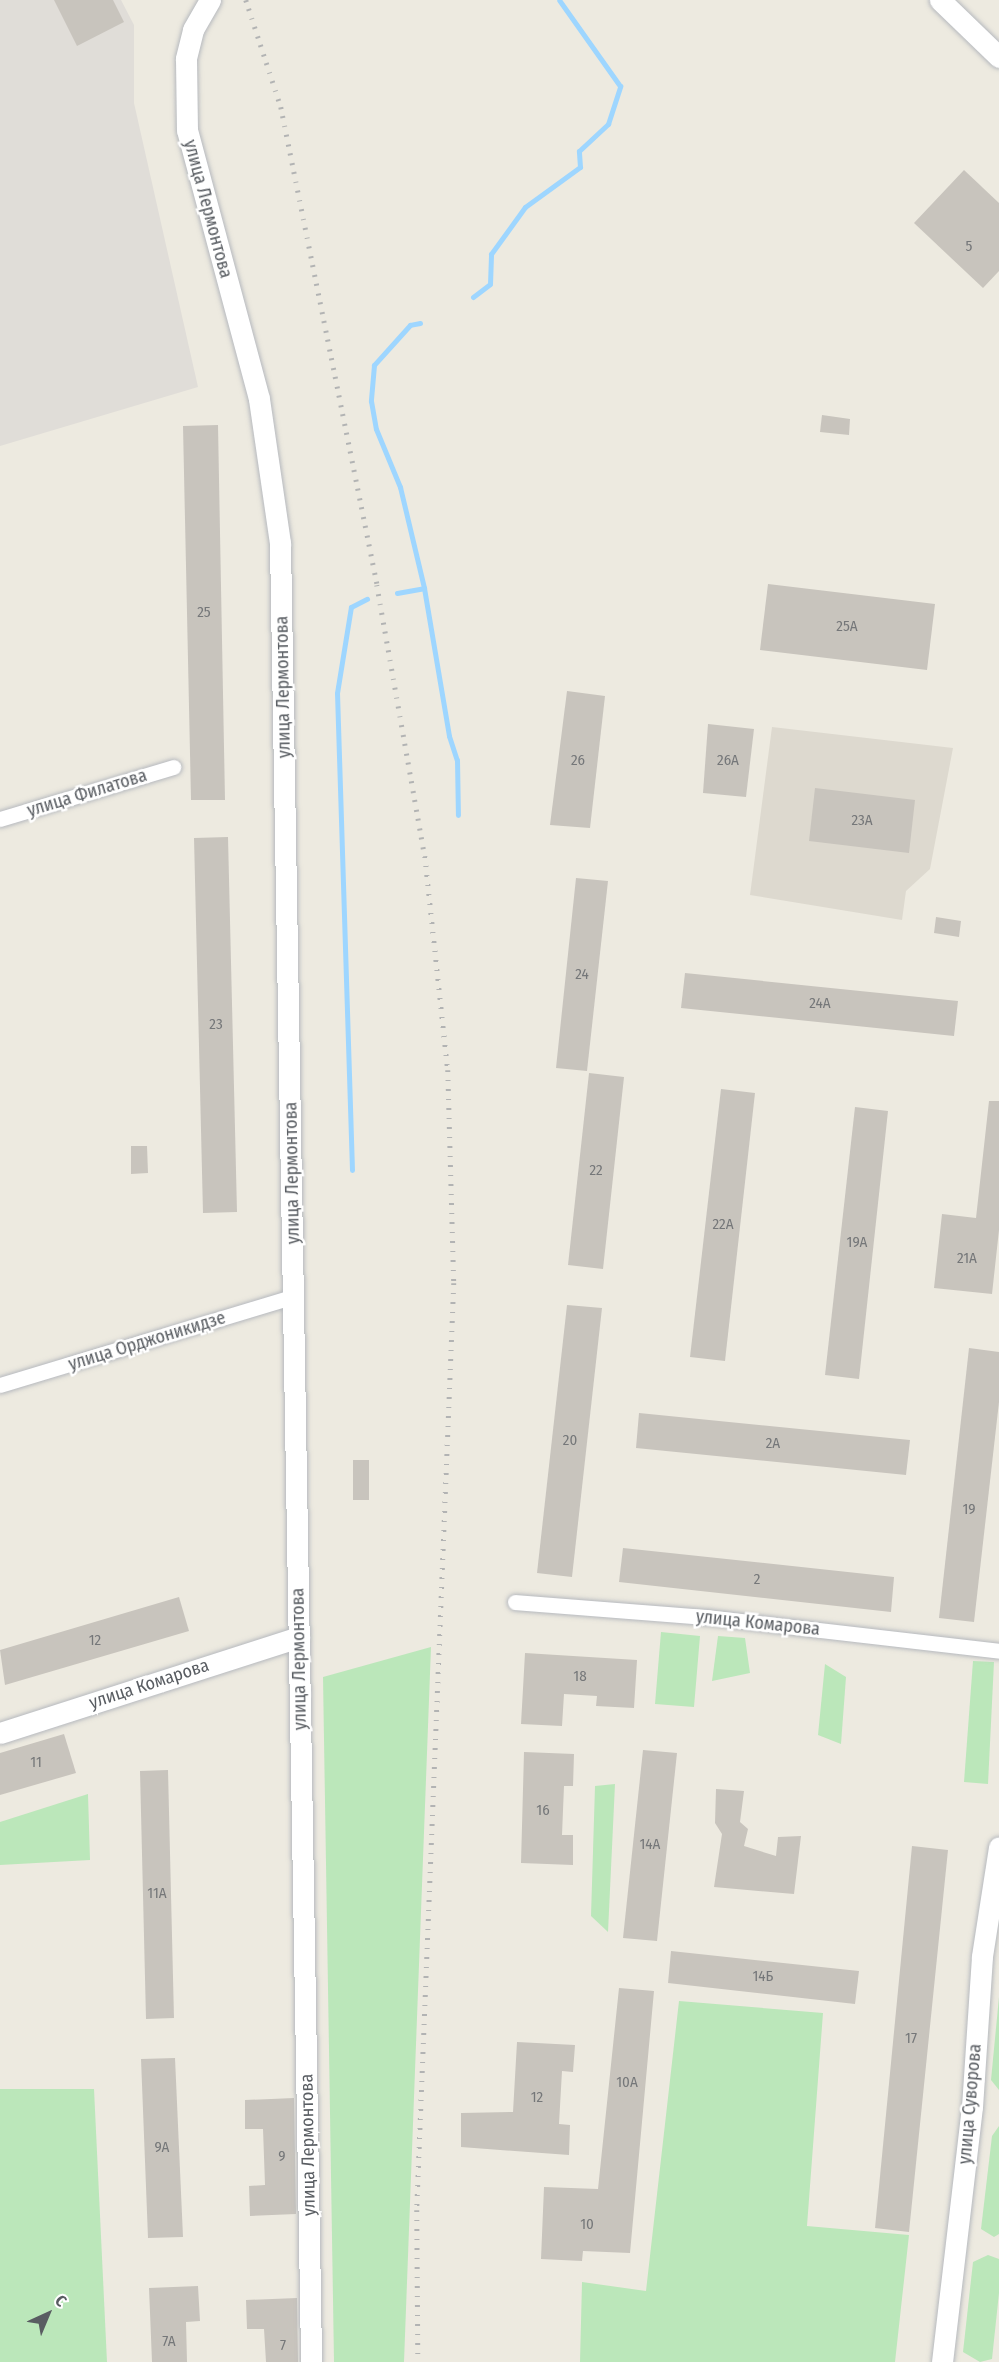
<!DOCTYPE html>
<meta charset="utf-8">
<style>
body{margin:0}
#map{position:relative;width:999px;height:2362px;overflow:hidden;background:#edeae0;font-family:"Fira Sans Condensed",sans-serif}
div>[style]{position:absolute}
.industrial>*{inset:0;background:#e0ddd8}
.education>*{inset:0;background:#ddd9cf}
.green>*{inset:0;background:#bbe7ba}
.stream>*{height:5px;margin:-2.5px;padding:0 2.5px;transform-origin:2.5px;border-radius:2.5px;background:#9ed6ff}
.building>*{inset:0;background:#c8c4bd}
.roads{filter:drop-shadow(0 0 2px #b6b9be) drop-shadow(0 0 2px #b6b9be)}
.minor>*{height:15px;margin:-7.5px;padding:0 7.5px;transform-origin:7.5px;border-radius:7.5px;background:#fff}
.secondary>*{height:21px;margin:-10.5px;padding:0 10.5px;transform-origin:10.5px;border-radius:10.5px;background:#fff}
.rail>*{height:4.5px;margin-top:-2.25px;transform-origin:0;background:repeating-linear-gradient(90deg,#b2b3b3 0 1.5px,transparent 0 9.5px)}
span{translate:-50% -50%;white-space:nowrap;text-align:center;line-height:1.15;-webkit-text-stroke:5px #fff;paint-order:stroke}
.number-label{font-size:15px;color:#757779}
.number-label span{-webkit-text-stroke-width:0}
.street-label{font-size:18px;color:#595d62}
.north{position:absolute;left:18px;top:2284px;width:60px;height:60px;-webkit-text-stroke:4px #fff;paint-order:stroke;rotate:44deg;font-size:16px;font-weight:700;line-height:24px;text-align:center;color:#595d62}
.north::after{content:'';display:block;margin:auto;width:21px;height:27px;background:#595d62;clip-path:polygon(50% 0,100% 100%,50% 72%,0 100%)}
</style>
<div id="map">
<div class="industrial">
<i style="clip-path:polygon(0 0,121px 0,134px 25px,134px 103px,198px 387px,0 446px)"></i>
</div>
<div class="education">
<i style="clip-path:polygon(772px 727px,953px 748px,930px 869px,906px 891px,902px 920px,750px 895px)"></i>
</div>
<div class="green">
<i style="clip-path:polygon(661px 1632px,700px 1636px,694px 1707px,655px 1704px)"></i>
<i style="clip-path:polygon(718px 1636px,745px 1638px,750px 1673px,712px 1681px)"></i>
<i style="clip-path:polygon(431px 1647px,404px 2362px,334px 2362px,323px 1677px)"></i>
<i style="clip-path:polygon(973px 1661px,994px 1662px,988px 1784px,964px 1782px)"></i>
<i style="clip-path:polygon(825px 1664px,846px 1677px,841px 1744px,818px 1735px)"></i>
<i style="clip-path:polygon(615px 1784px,608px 1932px,591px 1916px,595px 1786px)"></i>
<i style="clip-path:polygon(88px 1794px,90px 1860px,0 1865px,0 1822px)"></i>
<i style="clip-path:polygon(999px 1997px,999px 2090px,991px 2080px)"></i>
<i style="clip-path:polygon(679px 2001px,823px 2013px,807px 2226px,909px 2235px,895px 2362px,580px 2362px,582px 2282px,646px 2291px)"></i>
<i style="clip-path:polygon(0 2089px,94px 2089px,107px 2362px,0 2362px)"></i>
<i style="clip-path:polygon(999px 2126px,999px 2234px,994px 2237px,981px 2229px,992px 2136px)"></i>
<i style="clip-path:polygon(988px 2255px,999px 2259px,999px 2293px,992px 2359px,980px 2362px,963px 2352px,973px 2262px)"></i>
</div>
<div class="stream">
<i style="left:473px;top:297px;width:21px;rotate:-37deg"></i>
<i style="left:490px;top:284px;width:30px;rotate:-88deg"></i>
<i style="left:491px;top:254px;width:58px;rotate:-54.1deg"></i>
<i style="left:525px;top:207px;width:68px;rotate:-36deg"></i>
<i style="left:580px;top:167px;width:16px;rotate:-94deg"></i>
<i style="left:579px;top:151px;width:40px;rotate:-43deg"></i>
<i style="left:608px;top:124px;width:40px;rotate:-72deg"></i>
<i style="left:620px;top:86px;width:105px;rotate:-125.3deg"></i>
<i style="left:420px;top:323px;width:10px;rotate:169deg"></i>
<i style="left:410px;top:325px;width:54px;rotate:132deg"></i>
<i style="left:374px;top:365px;width:36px;rotate:95deg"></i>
<i style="left:371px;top:401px;width:28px;rotate:80deg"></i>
<i style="left:376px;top:429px;width:63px;rotate:67.5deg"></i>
<i style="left:400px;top:487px;width:104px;rotate:76.6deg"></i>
<i style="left:424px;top:588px;width:150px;rotate:80.4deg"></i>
<i style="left:449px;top:736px;width:25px;rotate:72deg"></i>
<i style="left:457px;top:760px;width:55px;rotate:89deg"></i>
<i style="left:397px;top:593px;width:27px;rotate:-10deg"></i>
<i style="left:352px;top:1170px;width:477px;rotate:-91.8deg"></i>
<i style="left:337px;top:693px;width:87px;rotate:-80.8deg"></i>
<i style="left:351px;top:607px;width:18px;rotate:-27deg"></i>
</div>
<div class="building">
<i style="clip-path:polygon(54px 0,113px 0,124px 22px,77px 46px)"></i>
<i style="clip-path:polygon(964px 170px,999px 203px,999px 271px,983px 288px,914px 223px)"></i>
<i style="clip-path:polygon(822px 415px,850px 419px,849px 435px,820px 432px)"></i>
<i style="clip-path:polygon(218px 425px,225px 800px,191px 800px,183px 426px)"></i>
<i style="clip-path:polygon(768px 584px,935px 604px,927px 670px,760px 650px)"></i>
<i style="clip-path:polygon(567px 691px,605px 696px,590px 828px,550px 825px)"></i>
<i style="clip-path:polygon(708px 724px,754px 729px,746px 797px,703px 793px)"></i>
<i style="clip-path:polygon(815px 788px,915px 800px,909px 853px,809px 841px)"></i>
<i style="clip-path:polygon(228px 837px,237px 1212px,203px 1213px,194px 838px)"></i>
<i style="clip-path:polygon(576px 878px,608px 881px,587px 1071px,556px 1068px)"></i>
<i style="clip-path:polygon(936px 917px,961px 921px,959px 937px,934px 933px)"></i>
<i style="clip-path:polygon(685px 973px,958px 1001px,954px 1036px,681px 1008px)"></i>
<i style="clip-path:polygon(589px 1073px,624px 1077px,603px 1269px,568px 1265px)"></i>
<i style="clip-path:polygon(721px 1089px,755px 1093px,725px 1361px,690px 1357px)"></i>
<i style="clip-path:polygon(989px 1101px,999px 1101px,999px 1230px,992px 1294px,934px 1288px,942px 1214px,976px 1218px)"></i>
<i style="clip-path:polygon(855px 1107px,888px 1111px,859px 1379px,825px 1375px)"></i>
<i style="clip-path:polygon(131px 1146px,147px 1146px,148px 1173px,131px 1174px)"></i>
<i style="clip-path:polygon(567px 1305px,602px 1308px,572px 1577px,537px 1573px)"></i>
<i style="clip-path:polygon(969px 1348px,999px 1352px,999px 1402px,974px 1622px,939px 1618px)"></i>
<i style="clip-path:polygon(639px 1413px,910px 1440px,906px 1475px,636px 1448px)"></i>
<i style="clip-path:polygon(353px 1460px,369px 1460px,369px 1500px,353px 1500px)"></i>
<i style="clip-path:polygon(623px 1548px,894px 1577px,891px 1612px,619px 1582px)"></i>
<i style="clip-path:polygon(179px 1597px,189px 1631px,5px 1685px,0 1650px)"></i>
<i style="clip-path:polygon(525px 1653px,637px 1660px,634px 1708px,596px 1706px,597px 1696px,564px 1694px,562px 1726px,521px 1724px)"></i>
<i style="clip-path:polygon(64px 1734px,76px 1773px,0 1795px,0 1753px)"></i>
<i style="clip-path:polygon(643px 1750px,677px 1753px,657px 1941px,623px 1938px)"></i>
<i style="clip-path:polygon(524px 1752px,574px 1754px,573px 1786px,564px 1786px,562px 1835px,573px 1835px,573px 1865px,521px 1863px)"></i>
<i style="clip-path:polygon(168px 1770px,174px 2018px,146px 2019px,140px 1771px)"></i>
<i style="clip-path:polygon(716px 1789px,744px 1791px,740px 1822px,748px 1829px,744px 1846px,776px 1856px,778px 1837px,801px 1836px,794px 1894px,714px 1887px,722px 1834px,715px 1823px)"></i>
<i style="clip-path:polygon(912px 1846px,948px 1850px,909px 2232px,875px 2228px)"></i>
<i style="clip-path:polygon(671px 1951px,859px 1971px,855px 2004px,668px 1983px)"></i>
<i style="clip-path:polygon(619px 1988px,654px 1991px,630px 2253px,583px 2251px,582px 2261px,541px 2259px,544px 2187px,598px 2189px)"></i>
<i style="clip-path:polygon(517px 2042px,575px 2045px,573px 2072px,562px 2071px,559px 2124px,570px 2125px,569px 2155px,461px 2147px,461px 2113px,513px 2112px)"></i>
<i style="clip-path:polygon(175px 2058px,183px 2237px,148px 2238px,141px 2059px)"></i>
<i style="clip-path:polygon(294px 2098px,296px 2214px,250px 2216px,249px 2186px,265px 2185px,263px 2129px,245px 2129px,245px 2100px)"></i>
<i style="clip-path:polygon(198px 2286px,200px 2321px,186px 2322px,187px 2362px,152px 2362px,149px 2288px)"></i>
<i style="clip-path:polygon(297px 2298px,298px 2362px,266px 2362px,264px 2329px,247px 2329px,246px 2300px)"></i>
</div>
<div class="roads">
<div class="minor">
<i style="left:0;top:819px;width:181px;rotate:-16.7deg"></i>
<i style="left:0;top:1385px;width:307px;rotate:-16.8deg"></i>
<i style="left:515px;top:1602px;width:193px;rotate:4.5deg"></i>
<i style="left:707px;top:1617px;width:294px;rotate:6.6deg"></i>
</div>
<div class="secondary">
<i style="left:210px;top:0;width:34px;rotate:120deg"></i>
<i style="left:193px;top:30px;width:30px;rotate:104deg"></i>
<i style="left:186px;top:59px;width:71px;rotate:89.2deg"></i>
<i style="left:187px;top:130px;width:278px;rotate:75deg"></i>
<i style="left:259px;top:399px;width:146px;rotate:81.7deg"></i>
<i style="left:280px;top:543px;width:1819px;rotate:89.02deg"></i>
<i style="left:940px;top:0;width:82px;rotate:44deg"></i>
<i style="left:0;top:1733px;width:314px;rotate:-17.8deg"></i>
<i style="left:942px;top:2362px;width:257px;rotate:-83.3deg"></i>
<i style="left:972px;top:2107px;width:151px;rotate:-86.2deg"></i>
<i style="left:982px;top:1956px;width:110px;rotate:-81.1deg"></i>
</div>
</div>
<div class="rail">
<i style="left:246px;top:0;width:113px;rotate:71.9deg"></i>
<i style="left:281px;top:107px;width:488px;rotate:78.6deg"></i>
<i style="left:377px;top:585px;width:275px;rotate:80deg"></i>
<i style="left:425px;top:856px;width:215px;rotate:83.9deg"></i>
<i style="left:448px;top:1070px;width:213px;rotate:88.4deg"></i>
<i style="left:454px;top:1283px;width:928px;rotate:92.29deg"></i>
<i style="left:417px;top:2210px;width:152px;rotate:89.6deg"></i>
</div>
<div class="number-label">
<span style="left:969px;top:247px">5</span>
<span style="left:204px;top:613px">25</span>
<span style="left:847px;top:627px">25А</span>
<span style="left:578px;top:761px">26</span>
<span style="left:728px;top:761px">26А</span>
<span style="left:862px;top:821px">23А</span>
<span style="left:582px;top:975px">24</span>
<span style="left:820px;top:1004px">24А</span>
<span style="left:216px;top:1025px">23</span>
<span style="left:596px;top:1171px">22</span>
<span style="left:723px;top:1225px">22А</span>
<span style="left:857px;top:1243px">19А</span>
<span style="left:967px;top:1259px">21А</span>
<span style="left:570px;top:1441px">20</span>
<span style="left:773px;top:1444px">2А</span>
<span style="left:969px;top:1510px">19</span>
<span style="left:757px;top:1580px">2</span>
<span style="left:95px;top:1641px">12</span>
<span style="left:580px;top:1677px">18</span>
<span style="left:36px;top:1763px">11</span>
<span style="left:543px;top:1811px">16</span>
<span style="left:650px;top:1845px">14А</span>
<span style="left:157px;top:1894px">11А</span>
<span style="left:763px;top:1977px">14Б</span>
<span style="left:911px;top:2039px">17</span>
<span style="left:627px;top:2083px">10А</span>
<span style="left:537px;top:2098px">12</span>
<span style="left:162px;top:2148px">9А</span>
<span style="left:282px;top:2157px">9</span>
<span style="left:587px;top:2225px">10</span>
<span style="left:169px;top:2342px">7А</span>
<span style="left:283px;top:2346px">7</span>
</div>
<div class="street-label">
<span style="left:208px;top:209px;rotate:75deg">улица Лермонтова</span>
<span style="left:283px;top:687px;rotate:-91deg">улица Лермонтова</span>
<span style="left:87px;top:793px;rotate:-17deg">улица Филатова</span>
<span style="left:292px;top:1173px;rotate:-91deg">улица Лермонтова</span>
<span style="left:147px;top:1341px;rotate:-17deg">улица Орджоникидзе</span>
<span style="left:758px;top:1623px;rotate:6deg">улица Комарова</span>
<span style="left:299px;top:1659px;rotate:-91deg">улица Лермонтова</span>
<span style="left:149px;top:1684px;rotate:-18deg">улица Комарова</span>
<span style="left:970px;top:2104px;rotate:-85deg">улица Суворова</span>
<span style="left:308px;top:2145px;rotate:-91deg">улица Лермонтова</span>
</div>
<div class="north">С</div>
</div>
